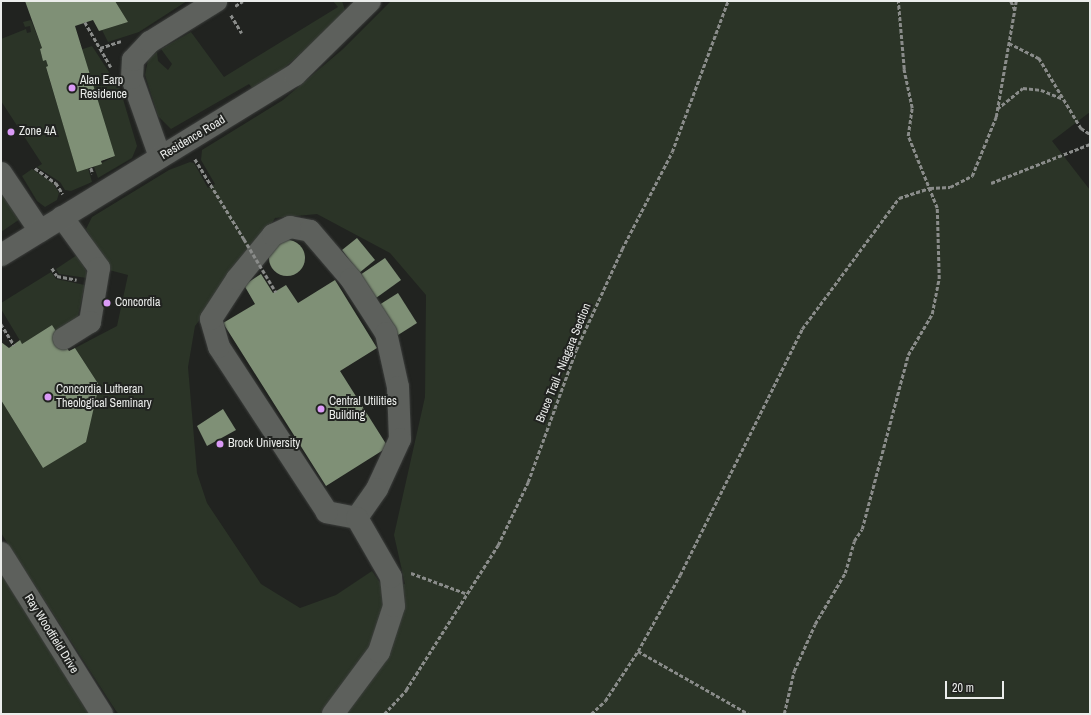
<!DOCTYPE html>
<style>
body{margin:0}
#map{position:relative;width:1091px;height:715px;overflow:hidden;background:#212320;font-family:"Archivo Narrow",sans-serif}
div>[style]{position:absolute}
.green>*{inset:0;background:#2b3427}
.building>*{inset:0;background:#7f9076}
.round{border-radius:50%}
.path>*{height:2.5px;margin-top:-1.25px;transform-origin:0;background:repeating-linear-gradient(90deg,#8a8c8a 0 4px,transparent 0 6px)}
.roads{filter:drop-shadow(0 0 1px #3c3e3c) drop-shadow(0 0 1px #3c3e3c)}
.minor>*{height:22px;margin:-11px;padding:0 11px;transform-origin:11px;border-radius:11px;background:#5d605c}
.path-bridge>*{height:2.5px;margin-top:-1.25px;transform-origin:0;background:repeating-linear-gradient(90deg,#8a8c8a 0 4px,transparent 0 6px)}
.dots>*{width:11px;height:11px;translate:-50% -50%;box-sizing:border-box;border:2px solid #212320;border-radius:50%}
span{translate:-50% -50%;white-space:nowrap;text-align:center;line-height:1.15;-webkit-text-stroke:4px #212320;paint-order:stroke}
.poi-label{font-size:12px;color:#ebedeb}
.left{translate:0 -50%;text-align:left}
.street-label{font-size:12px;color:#ebedeb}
.frame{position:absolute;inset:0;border:2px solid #ebedeb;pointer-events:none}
.scale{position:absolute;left:945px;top:681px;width:59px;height:18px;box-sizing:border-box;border:2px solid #ebedeb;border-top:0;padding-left:5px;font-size:12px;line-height:14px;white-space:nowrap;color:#ebedeb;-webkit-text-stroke:3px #212320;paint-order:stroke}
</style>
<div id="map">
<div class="green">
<i style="clip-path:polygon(115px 1px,187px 1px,139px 32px,108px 42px,102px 30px,128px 22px)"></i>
<i style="clip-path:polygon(333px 1px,342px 1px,346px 13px,282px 70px,187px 130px,182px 131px,252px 88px,249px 84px,171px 129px,158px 116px,145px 75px,148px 60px,157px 52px,158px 61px,168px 70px,172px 64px,161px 49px,191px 32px,224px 77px,338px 7px)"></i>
<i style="clip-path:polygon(evenodd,391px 1px,1090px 1px,1090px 112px,1052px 141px,1090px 190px,1090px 714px,119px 714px,116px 711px,1px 533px,1px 400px,43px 468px,99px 385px,75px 348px,117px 326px,128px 275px,109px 270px,86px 229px,92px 217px,169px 170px,190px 162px,194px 163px,208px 188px,215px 184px,201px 160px,202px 150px,283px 100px,343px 49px,391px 1px,317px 214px,390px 253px,426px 295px,425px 397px,394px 535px,405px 584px,383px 587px,372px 571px,336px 595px,300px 608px,261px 584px,207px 503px,197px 473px,188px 367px,195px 326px,262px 240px,275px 218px,317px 214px)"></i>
<i style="clip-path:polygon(31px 20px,42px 48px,40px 49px,43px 61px,46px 60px,48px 66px,46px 68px,77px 171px,88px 168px,92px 182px,71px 191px,65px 190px,60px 182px,37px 167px,42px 164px,1px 101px,1px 39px,26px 29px,27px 33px,31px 32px,30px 26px,25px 27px,23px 22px)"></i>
<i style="clip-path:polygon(92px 46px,120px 89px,137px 146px,132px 158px,98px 178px,94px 167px,115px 156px,80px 50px)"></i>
<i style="clip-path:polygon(32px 169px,53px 183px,59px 193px,57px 200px,45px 207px,37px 201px,22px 176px)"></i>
<i style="clip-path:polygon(1px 190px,20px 219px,1px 232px)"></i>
<i style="clip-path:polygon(77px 255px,88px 274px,87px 278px,59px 274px,56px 269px)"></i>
<i style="clip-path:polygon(51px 272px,56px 279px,85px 285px,77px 320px,57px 333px,52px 325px,22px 344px,1px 309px,1px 303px)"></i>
<i style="clip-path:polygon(1px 573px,90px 714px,1px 714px)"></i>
</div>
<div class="building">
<i style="clip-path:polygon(25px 1px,115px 1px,128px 22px,99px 31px,93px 20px,75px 26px,115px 156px,101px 161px,102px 164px,77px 172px,46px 67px,48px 66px,46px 60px,43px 61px,40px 49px,42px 48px)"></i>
<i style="clip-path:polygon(357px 238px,375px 260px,359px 273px,342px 250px)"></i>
<i class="round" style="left:269px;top:240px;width:36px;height:36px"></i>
<i style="clip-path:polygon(385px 258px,401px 280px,376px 298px,360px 275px)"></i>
<i style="clip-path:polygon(261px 274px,273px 293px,286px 285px,298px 303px,335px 280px,377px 348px,340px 371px,388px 447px,326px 486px,223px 323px,255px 304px,244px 285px)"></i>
<i style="clip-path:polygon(398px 293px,417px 323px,398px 335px,379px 305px)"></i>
<i style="clip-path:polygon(52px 325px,69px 351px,75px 348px,99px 385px,86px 442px,43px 468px,1px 400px,1px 342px,9px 348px,20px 340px,22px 344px)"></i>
<i style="clip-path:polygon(223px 409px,236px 430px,207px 446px,197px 426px)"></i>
</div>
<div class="path">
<i style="left:1011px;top:1px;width:10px;rotate:66deg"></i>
<i style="left:235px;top:6px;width:9px;rotate:-32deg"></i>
<i style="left:231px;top:15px;width:21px;rotate:59deg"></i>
<i style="left:85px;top:22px;width:52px;rotate:60deg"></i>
<i style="left:1009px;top:43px;width:34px;rotate:27deg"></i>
<i style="left:1039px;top:58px;width:82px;rotate:59deg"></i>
<i style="left:1081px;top:128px;width:11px;rotate:34deg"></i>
<i style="left:100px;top:48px;width:22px;rotate:-18deg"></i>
<i style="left:997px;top:109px;width:33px;rotate:-39deg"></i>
<i style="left:1023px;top:88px;width:18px;rotate:6deg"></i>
<i style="left:1041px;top:90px;width:24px;rotate:22deg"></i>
<i style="left:195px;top:159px;width:94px;rotate:58.5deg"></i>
<i style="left:35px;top:168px;width:26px;rotate:36deg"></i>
<i style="left:56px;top:183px;width:13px;rotate:58deg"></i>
<i style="left:91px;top:168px;width:6px;rotate:72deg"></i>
<i style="left:991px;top:183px;width:106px;rotate:-21.5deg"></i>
<i style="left:52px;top:268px;width:9px;rotate:58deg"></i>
<i style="left:57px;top:276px;width:20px;rotate:11deg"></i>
<i style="left:1px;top:324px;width:25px;rotate:58deg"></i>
<i style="left:411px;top:573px;width:58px;rotate:20.3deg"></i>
<i style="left:638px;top:651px;width:128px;rotate:29.6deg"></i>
<i style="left:384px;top:714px;width:33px;rotate:-47deg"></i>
<i style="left:406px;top:690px;width:172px;rotate:-57.6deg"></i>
<i style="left:498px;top:545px;width:70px;rotate:-64.5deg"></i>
<i style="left:528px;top:482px;width:140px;rotate:-70deg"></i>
<i style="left:576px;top:350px;width:111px;rotate:-65.5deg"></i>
<i style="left:622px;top:249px;width:109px;rotate:-62.7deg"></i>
<i style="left:672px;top:152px;width:161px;rotate:-69.7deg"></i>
<i style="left:591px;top:714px;width:19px;rotate:-43deg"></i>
<i style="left:605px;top:701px;width:60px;rotate:-56.6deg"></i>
<i style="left:638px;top:651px;width:87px;rotate:-61.1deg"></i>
<i style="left:680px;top:575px;width:275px;rotate:-63.6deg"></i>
<i style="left:802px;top:329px;width:163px;rotate:-53.5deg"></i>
<i style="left:899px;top:198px;width:33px;rotate:-18deg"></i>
<i style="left:930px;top:188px;width:20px;rotate:-3deg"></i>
<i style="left:950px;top:187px;width:25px;rotate:-27deg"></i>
<i style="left:972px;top:176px;width:64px;rotate:-67.9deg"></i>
<i style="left:996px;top:117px;width:118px;rotate:-80.2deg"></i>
<i style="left:784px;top:714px;width:44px;rotate:-76.9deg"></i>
<i style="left:794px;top:671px;width:51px;rotate:-65.9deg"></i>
<i style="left:815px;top:624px;width:59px;rotate:-59.5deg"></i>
<i style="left:845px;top:573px;width:33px;rotate:-74deg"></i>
<i style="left:854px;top:541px;width:14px;rotate:-56deg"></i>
<i style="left:862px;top:529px;width:180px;rotate:-75.2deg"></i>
<i style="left:908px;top:355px;width:48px;rotate:-59.7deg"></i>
<i style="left:932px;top:314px;width:36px;rotate:-79deg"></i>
<i style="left:939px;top:279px;width:71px;rotate:-91.6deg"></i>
<i style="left:937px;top:208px;width:78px;rotate:-111.9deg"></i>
<i style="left:908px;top:136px;width:28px;rotate:-82deg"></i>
<i style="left:912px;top:108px;width:40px;rotate:-102deg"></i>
<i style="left:904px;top:69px;width:68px;rotate:-95deg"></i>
</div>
<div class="roads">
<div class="minor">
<i style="left:160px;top:157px;width:84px;rotate:-109.5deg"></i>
<i style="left:132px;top:78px;width:18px;rotate:-87deg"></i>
<i style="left:133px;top:60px;width:25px;rotate:-47deg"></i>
<i style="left:150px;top:42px;width:78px;rotate:-31.8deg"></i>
<i style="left:1px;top:173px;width:70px;rotate:56.1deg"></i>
<i style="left:62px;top:217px;width:63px;rotate:54deg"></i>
<i style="left:99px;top:268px;width:55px;rotate:99.5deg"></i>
<i style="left:90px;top:322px;width:31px;rotate:148deg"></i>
<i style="left:290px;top:227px;width:20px;rotate:11deg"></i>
<i style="left:310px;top:231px;width:63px;rotate:49.5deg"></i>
<i style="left:351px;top:279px;width:64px;rotate:57.1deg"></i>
<i style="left:386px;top:333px;width:55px;rotate:77.5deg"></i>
<i style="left:398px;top:387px;width:52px;rotate:87.8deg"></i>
<i style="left:400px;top:439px;width:55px;rotate:114.7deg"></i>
<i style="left:377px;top:489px;width:35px;rotate:125deg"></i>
<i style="left:357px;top:518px;width:31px;rotate:-169deg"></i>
<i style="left:327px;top:512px;width:197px;rotate:-123.2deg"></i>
<i style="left:219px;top:347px;width:29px;rotate:-106deg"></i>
<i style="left:211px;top:319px;width:48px;rotate:-57deg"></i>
<i style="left:237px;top:279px;width:57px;rotate:-50.7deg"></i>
<i style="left:273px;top:235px;width:19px;rotate:-25deg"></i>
<i style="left:1px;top:255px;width:345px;rotate:-31.5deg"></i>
<i style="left:295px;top:75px;width:105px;rotate:-44.6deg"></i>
<i style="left:1px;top:553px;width:190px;rotate:57.9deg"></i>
<i style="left:333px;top:714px;width:77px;rotate:-53.4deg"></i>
<i style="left:379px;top:652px;width:48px;rotate:-71.9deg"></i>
<i style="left:394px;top:606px;width:29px;rotate:-96deg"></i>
<i style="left:391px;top:577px;width:68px;rotate:-120deg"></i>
</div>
</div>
<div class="path-bridge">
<i style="left:244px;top:239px;width:62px;rotate:58.9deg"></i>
</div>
<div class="dots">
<i style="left:72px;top:88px;background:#da9af6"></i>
<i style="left:11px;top:132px;background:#da9af6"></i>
<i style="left:107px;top:303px;background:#da9af6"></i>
<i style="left:48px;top:397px;background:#da9af6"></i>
<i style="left:321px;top:409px;background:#da9af6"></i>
<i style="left:220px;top:444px;background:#da9af6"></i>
</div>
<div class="poi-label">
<span class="left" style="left:80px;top:88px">Alan Earp<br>Residence</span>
<span class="left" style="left:19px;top:132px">Zone 4A</span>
<span class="left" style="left:115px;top:303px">Concordia</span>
<span class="left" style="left:56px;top:397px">Concordia Lutheran<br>Theological Seminary</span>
<span class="left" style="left:329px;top:409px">Central Utilities<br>Building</span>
<span class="left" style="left:228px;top:444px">Brock University</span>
</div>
<div class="street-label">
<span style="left:193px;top:138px;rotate:-31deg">Residence Road</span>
<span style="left:564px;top:363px;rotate:-68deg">Bruce Trail - Niagara Section</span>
<span style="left:51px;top:634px;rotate:58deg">Ray Woodfield Drive</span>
</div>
<div class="frame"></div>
<div class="scale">20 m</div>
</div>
